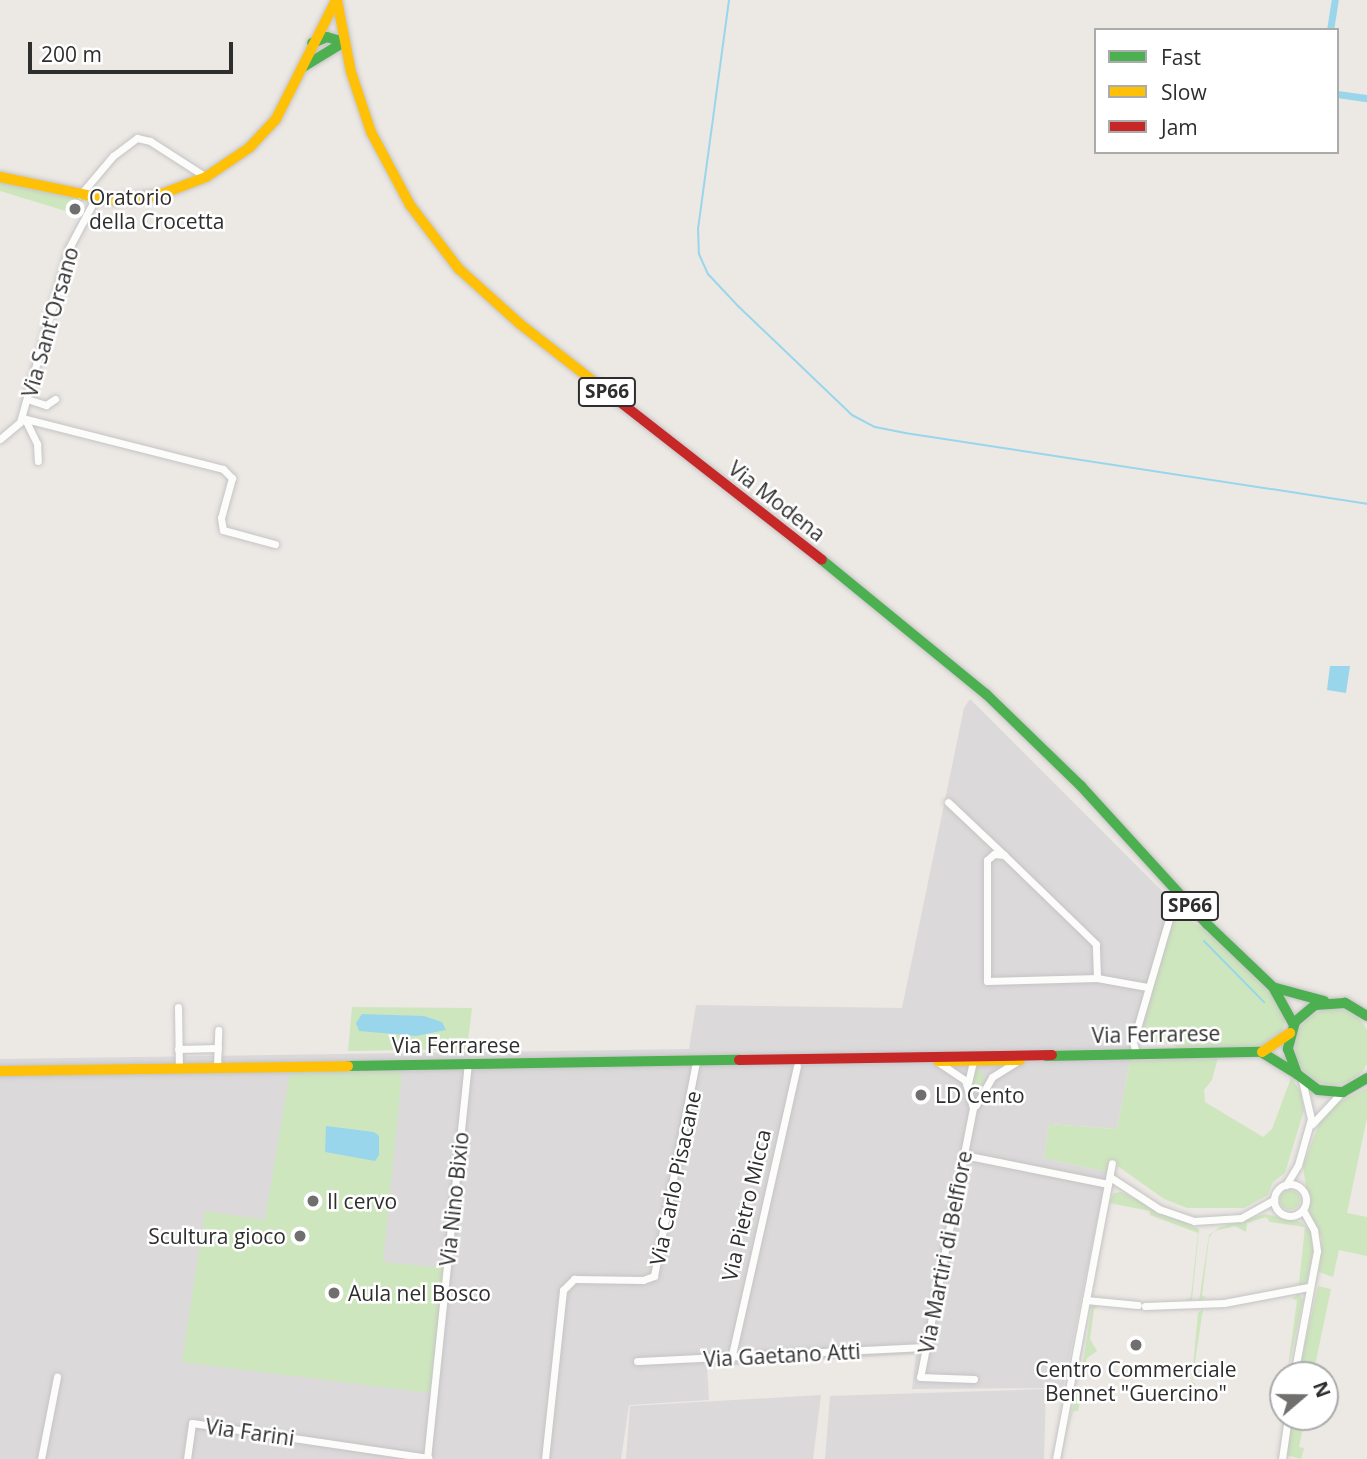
<!DOCTYPE html>
<style>
body{margin:0}
#map{position:relative;width:1367px;height:1459px;overflow:hidden;background:#ece8e4;font-family:"Open Sans",sans-serif}
div>[style]{position:absolute}
.industrial>*{inset:0;background:#dcd9db}
.green>*{inset:0;background:#cee6be}
.round{border-radius:50%}
.water>*{inset:0;background:#99d6ec}
.stream>*{height:2px;margin:-1px;padding:0 1px;transform-origin:1px;border-radius:1px;background:#99d6ec}
.canal>*{height:7px;margin:-3.5px;padding:0 3.5px;transform-origin:3.5px;border-radius:3.5px;background:#99d6ec}
.roads{filter:drop-shadow(0 0 2px #c5c4c5) drop-shadow(0 0 2px #c5c4c5)}
.street>*{height:7px;margin:-3.5px;padding:0 3.5px;transform-origin:3.5px;border-radius:3.5px;background:#fcfcfb}
.street>.ring{margin:-3.5px;padding:0;box-sizing:content-box;background:none;border:7px solid #fcfcfb;border-radius:50%}
.fast>*{height:10px;margin:-5px;padding:0 5px;transform-origin:5px;border-radius:5px;background:#4caf50}
.slow>*{height:10px;margin:-5px;padding:0 5px;transform-origin:5px;border-radius:5px;background:#ffc107}
.jam>*{height:10px;margin:-5px;padding:0 5px;transform-origin:5px;border-radius:5px;background:#c62828}
.dots>*{width:19px;height:19px;translate:-50% -50%;box-sizing:border-box;border:4px solid #fff;border-radius:50%}
span{translate:-50% -50%;white-space:nowrap;text-align:center;line-height:1.15;-webkit-text-stroke:5px #fff;paint-order:stroke}
.shield-label span{padding:2px 5px;background:#fff;border:2px solid;border-radius:5px;-webkit-text-stroke-width:0}
.shield-label{font-size:19px;color:#2e2e2e;font-weight:700}
.poi-label{font-size:21px;color:#2e2e2e}
.left{translate:0 -50%;text-align:left}
.right{translate:-100% -50%;text-align:right}
.street-label{font-size:21px;color:#2e2e2e}
.legend{position:absolute;left:1094px;top:28px;width:245px;height:126px;box-sizing:border-box;background:#fff;border:2px solid #ababab;margin:0;padding:9px 12px;list-style:none;font-size:21px;color:#2e2e2e}
.legend li{display:flex;align-items:center;gap:14px;height:35px}
.legend b{width:35px;border:2px solid #ababab}
.north{position:absolute;left:1269px;top:1361px;width:70px;height:70px;box-sizing:border-box;background:#fff;border:2px solid #ababab;border-radius:50%;rotate:70deg;font-size:19px;font-weight:700;line-height:28px;text-align:center;color:#2e2e2e}
.north::after{content:'';display:block;margin:auto;width:24px;height:32px;background:#706f6e;clip-path:polygon(50% 0,100% 100%,50% 72%,0 100%)}
.scale{position:absolute;left:28px;top:42px;width:205px;height:32px;box-sizing:border-box;border:4px solid #2e2e2e;border-top:0;padding-left:9px;font-size:21px;line-height:24px;white-space:nowrap;color:#2e2e2e;-webkit-text-stroke:5px #fff;paint-order:stroke}
</style>
<div id="map">
<div class="industrial">
<i style="clip-path:polygon(970px 699px,1176px 905px,1143px 1034px,1130px 1061px,1117px 1129px,1049px 1124px,1044px 1158px,1107px 1172px,1063px 1388px,912px 1389px,916px 1354px,707px 1367px,709px 1400px,629px 1405px,621px 1459px,0 1459px,0 1059px,689px 1049px,696px 1005px,902px 1008px,964px 708px)"></i>
<i style="clip-path:polygon(1046px 1389px,1044px 1459px,825px 1459px,830px 1396px)"></i>
<i style="clip-path:polygon(821px 1395px,813px 1459px,626px 1459px,630px 1406px)"></i>
</div>
<div class="green">
<i style="clip-path:polygon(0 180px,65px 196px,84px 198px,80px 206px,73px 203px,69px 212px,0 191px)"></i>
<i style="clip-path:polygon(1179px 913px,1209px 933px,1275px 997px,1286px 1016px,1282px 1035px,1268px 1045px,1249px 1048px,1180px 1049px,1172px 1044px,1147px 1042px,1143px 1034px,1154px 979px,1172px 917px)"></i>
<i style="clip-path:polygon(352px 1007px,472px 1008px,467px 1049px,348px 1051px)"></i>
<i class="round" style="left:1295px;top:1009px;width:76px;height:76px"></i>
<i style="clip-path:polygon(1218px 1057px,1212px 1080px,1204px 1090px,1205px 1102px,1263px 1137px,1272px 1129px,1291px 1078px,1300px 1090px,1304px 1110px,1285px 1173px,1273px 1182px,1268px 1195px,1244px 1208px,1187px 1208px,1164px 1199px,1112px 1162px,1107px 1172px,1044px 1158px,1049px 1124px,1117px 1129px,1130px 1061px)"></i>
<i style="clip-path:polygon(976px 1065px,985px 1077px,976px 1095px,968px 1075px)"></i>
<i style="clip-path:polygon(382px 1069px,402px 1073px,383px 1262px,444px 1268px,431px 1393px,182px 1362px,205px 1211px,265px 1220px,290px 1072px)"></i>
<i style="clip-path:polygon(1367px 1088px,1367px 1118px,1347px 1213px,1367px 1217px,1367px 1256px,1339px 1250px,1333px 1277px,1319px 1272px,1322px 1238px,1310px 1215px,1303px 1166px,1321px 1118px,1337px 1103px)"></i>
<i class="round" style="left:1280px;top:1190px;width:20px;height:20px"></i>
<i style="clip-path:polygon(1121px 1192px,1199px 1229px,1192px 1300px,1185px 1300px,1191px 1297px,1198px 1233px,1150px 1215px,1150px 1211px,1109px 1203px,1114px 1193px)"></i>
<i style="clip-path:polygon(1265px 1214px,1301px 1222px,1310px 1230px,1314px 1249px,1306px 1285px,1294px 1284px,1299px 1283px,1305px 1227px,1270px 1222px,1266px 1217px,1247px 1223px,1246px 1232px,1235px 1226px,1214px 1231px,1209px 1238px,1202px 1296px,1206px 1297px,1199px 1301px,1209px 1235px,1220px 1227px)"></i>
<i style="clip-path:polygon(1318px 1286px,1331px 1289px,1313px 1375px,1298px 1375px)"></i>
<i style="clip-path:polygon(1299px 1293px,1303px 1300px,1287px 1375px,1297px 1300px,1292px 1299px)"></i>
<i style="clip-path:polygon(1092px 1305px,1098px 1307px,1094px 1309px,1090px 1339px,1097px 1351px,1087px 1358px,1081px 1376px)"></i>
<i style="clip-path:polygon(1203px 1309px,1192px 1382px,1196px 1384px,1191px 1387px,1198px 1313px)"></i>
<i style="clip-path:polygon(1078px 1388px,1083px 1388px,1078px 1411px,1073px 1411px,1060px 1459px)"></i>
<i style="clip-path:polygon(1291px 1417px,1305px 1417px,1299px 1447px,1304px 1448px,1301px 1459px,1286px 1455px)"></i>
</div>
<div class="water">
<i style="clip-path:polygon(1330px 666px,1350px 666px,1346px 693px,1327px 690px)"></i>
<i style="clip-path:polygon(362px 1014px,424px 1016px,442px 1022px,446px 1030px,416px 1036px,359px 1031px,356px 1023px)"></i>
<i style="clip-path:polygon(326px 1126px,374px 1132px,379px 1136px,379px 1155px,375px 1161px,325px 1152px)"></i>
</div>
<div class="stream">
<i style="left:729px;top:0;width:230px;rotate:97.7deg"></i>
<i style="left:698px;top:228px;width:26px;rotate:88deg"></i>
<i style="left:699px;top:254px;width:22px;rotate:66deg"></i>
<i style="left:708px;top:274px;width:44px;rotate:46.8deg"></i>
<i style="left:738px;top:306px;width:158px;rotate:43.7deg"></i>
<i style="left:852px;top:415px;width:26px;rotate:28deg"></i>
<i style="left:875px;top:427px;width:31px;rotate:11deg"></i>
<i style="left:905px;top:433px;width:467px;rotate:8.7deg"></i>
<i style="left:1204px;top:941px;width:86px;rotate:45.5deg"></i>
</div>
<div class="canal">
<i style="left:1330px;top:30px;width:30px;rotate:-81deg"></i>
<i style="left:1337px;top:94px;width:30px;rotate:8deg"></i>
</div>
<div class="roads">
<div class="street">
<i style="left:80px;top:195px;width:51px;rotate:-49.8deg"></i>
<i style="left:113px;top:156px;width:30px;rotate:-37deg"></i>
<i style="left:137px;top:138px;width:13px;rotate:13deg"></i>
<i style="left:150px;top:141px;width:67px;rotate:32.7deg"></i>
<i style="left:27px;top:399px;width:20px;rotate:18deg"></i>
<i style="left:46px;top:405px;width:11px;rotate:-34deg"></i>
<i style="left:22px;top:418px;width:207px;rotate:14.2deg"></i>
<i style="left:223px;top:469px;width:13px;rotate:45deg"></i>
<i style="left:232px;top:478px;width:41px;rotate:105.4deg"></i>
<i style="left:221px;top:518px;width:12px;rotate:81deg"></i>
<i style="left:223px;top:530px;width:54px;rotate:15.1deg"></i>
<i style="left:25px;top:419px;width:28px;rotate:64deg"></i>
<i style="left:37px;top:444px;width:17px;rotate:87deg"></i>
<i style="left:0;top:439px;width:26px;rotate:-40deg"></i>
<i style="left:20px;top:422px;width:181px;rotate:-74.3deg"></i>
<i style="left:69px;top:248px;width:55px;rotate:-62deg"></i>
<i style="left:948px;top:802px;width:77px;rotate:43.4deg"></i>
<i style="left:1097px;top:978px;width:34px;rotate:-92deg"></i>
<i style="left:1096px;top:944px;width:128px;rotate:-135.9deg"></i>
<i style="left:1004px;top:855px;width:10px;rotate:-174deg"></i>
<i style="left:994px;top:854px;width:9px;rotate:139deg"></i>
<i style="left:987px;top:860px;width:121px;rotate:90deg"></i>
<i style="left:987px;top:981px;width:110px;rotate:-1.6deg"></i>
<i style="left:1097px;top:978px;width:51px;rotate:10.2deg"></i>
<i style="left:178px;top:1007px;width:61px;rotate:89.1deg"></i>
<i style="left:178px;top:1049px;width:40px;rotate:-1.4deg"></i>
<i style="left:1136px;top:1053px;width:11px;rotate:-105deg"></i>
<i style="left:1133px;top:1042px;width:156px;rotate:-73.7deg"></i>
<i style="left:938px;top:1062px;width:32px;rotate:34deg"></i>
<i style="left:965px;top:1080px;width:29px;rotate:74deg"></i>
<i style="left:973px;top:1108px;width:274px;rotate:101.1deg"></i>
<i style="left:920px;top:1377px;width:54px;rotate:2.1deg"></i>
<i style="left:217px;top:1067px;width:37px;rotate:-88deg"></i>
<i style="left:968px;top:1083px;width:26px;rotate:-77deg"></i>
<i style="left:976px;top:1105px;width:32px;rotate:-60deg"></i>
<i style="left:992px;top:1077px;width:28px;rotate:-32deg"></i>
<i style="left:1312px;top:1124px;width:44px;rotate:-46.8deg"></i>
<i style="left:964px;top:1155px;width:147px;rotate:11.4deg"></i>
<i style="left:1110px;top:1177px;width:59px;rotate:33.1deg"></i>
<i style="left:1159px;top:1209px;width:37px;rotate:19deg"></i>
<i style="left:1194px;top:1221px;width:47px;rotate:-3.7deg"></i>
<i style="left:1241px;top:1218px;width:38px;rotate:-29deg"></i>
<i class="ring" style="left:1274px;top:1184px;width:25px;height:25px"></i>
<i style="left:1286px;top:1185px;width:23px;rotate:-59deg"></i>
<i style="left:1298px;top:1165px;width:48px;rotate:-74.2deg"></i>
<i style="left:1311px;top:1119px;width:40px;rotate:-103deg"></i>
<i style="left:1086px;top:1300px;width:52px;rotate:5.5deg"></i>
<i style="left:1145px;top:1306px;width:79px;rotate:-2.2deg"></i>
<i style="left:1224px;top:1303px;width:86px;rotate:-10.7deg"></i>
<i style="left:731px;top:1359px;width:300px;rotate:-77.3deg"></i>
<i style="left:637px;top:1361px;width:289px;rotate:-2.8deg"></i>
<i style="left:1294px;top:1375px;width:126px;rotate:-79.5deg"></i>
<i style="left:1317px;top:1251px;width:21px;rotate:-98deg"></i>
<i style="left:1314px;top:1230px;width:23px;rotate:-119deg"></i>
<i style="left:41px;top:1459px;width:84px;rotate:-79deg"></i>
<i style="left:187px;top:1459px;width:36px;rotate:-82deg"></i>
<i style="left:192px;top:1423px;width:239px;rotate:8.4deg"></i>
<i style="left:427px;top:1459px;width:397px;rotate:-84.1deg"></i>
<i style="left:545px;top:1459px;width:170px;rotate:-83.9deg"></i>
<i style="left:563px;top:1290px;width:16px;rotate:-45deg"></i>
<i style="left:574px;top:1279px;width:69px;rotate:0.8deg"></i>
<i style="left:643px;top:1280px;width:12px;rotate:-20deg"></i>
<i style="left:654px;top:1276px;width:219px;rotate:-78.9deg"></i>
<i style="left:1056px;top:1459px;width:301px;rotate:-79.3deg"></i>
<i style="left:1282px;top:1459px;width:42px;rotate:-81.9deg"></i>
</div>
<div class="fast">
<i style="left:303px;top:67px;width:48px;rotate:-31.4deg"></i>
<i style="left:344px;top:42px;width:18px;rotate:-164deg"></i>
<i style="left:327px;top:37px;width:16px;rotate:158deg"></i>
<i style="left:822px;top:560px;width:212px;rotate:39.3deg"></i>
<i style="left:986px;top:694px;width:132px;rotate:44.1deg"></i>
<i style="left:1081px;top:786px;width:187px;rotate:47.6deg"></i>
<i style="left:1207px;top:924px;width:91px;rotate:43.7deg"></i>
<i style="left:1273px;top:987px;width:43px;rotate:61.1deg"></i>
<i style="left:1276px;top:988px;width:50px;rotate:15.2deg"></i>
<i style="left:1367px;top:1016px;width:26px;rotate:-149deg"></i>
<i style="left:1345px;top:1003px;width:30px;rotate:176deg"></i>
<i style="left:1315px;top:1005px;width:26px;rotate:140deg"></i>
<i style="left:1295px;top:1022px;width:28px;rotate:105deg"></i>
<i style="left:1288px;top:1049px;width:27px;rotate:70deg"></i>
<i style="left:1297px;top:1074px;width:26px;rotate:37deg"></i>
<i style="left:1318px;top:1090px;width:25px;rotate:5deg"></i>
<i style="left:1343px;top:1092px;width:28px;rotate:-30deg"></i>
<i style="left:1046px;top:1056px;width:215px;rotate:-1.1deg"></i>
<i style="left:1261px;top:1052px;width:42px;rotate:31.4deg"></i>
<i style="left:348px;top:1066px;width:391px;rotate:-0.9deg"></i>
</div>
<div class="slow">
<i style="left:337px;top:0;width:73px;rotate:79deg"></i>
<i style="left:351px;top:72px;width:63px;rotate:71.6deg"></i>
<i style="left:371px;top:132px;width:83px;rotate:61.9deg"></i>
<i style="left:410px;top:205px;width:81px;rotate:52.6deg"></i>
<i style="left:459px;top:269px;width:82px;rotate:42deg"></i>
<i style="left:520px;top:324px;width:127px;rotate:38deg"></i>
<i style="left:0;top:177px;width:113px;rotate:11.7deg"></i>
<i style="left:111px;top:200px;width:48px;rotate:-5.9deg"></i>
<i style="left:159px;top:195px;width:50px;rotate:-21deg"></i>
<i style="left:206px;top:177px;width:52px;rotate:-34deg"></i>
<i style="left:249px;top:148px;width:40px;rotate:-47deg"></i>
<i style="left:276px;top:119px;width:133px;rotate:-63.2deg"></i>
<i style="left:1262px;top:1052px;width:34px;rotate:-34deg"></i>
<i style="left:938px;top:1061px;width:82px;rotate:-0.7deg"></i>
<i style="left:0;top:1071px;width:348px;rotate:-0.8deg"></i>
</div>
<div class="jam">
<i style="left:620px;top:402px;width:256px;rotate:38deg"></i>
<i style="left:739px;top:1060px;width:313px;rotate:-0.9deg"></i>
</div>
</div>
<div class="dots">
<i style="left:75px;top:209px;background:#706f6e"></i>
<i style="left:921px;top:1095px;background:#706f6e"></i>
<i style="left:313px;top:1201px;background:#706f6e"></i>
<i style="left:300px;top:1236px;background:#706f6e"></i>
<i style="left:334px;top:1293px;background:#706f6e"></i>
<i style="left:1136px;top:1345px;background:#706f6e"></i>
</div>
<div class="shield-label">
<span style="left:607px;top:392px">SP66</span>
<span style="left:1190px;top:906px">SP66</span>
</div>
<div class="poi-label">
<span class="left" style="left:89px;top:209px">Oratorio<br>della Crocetta</span>
<span class="left" style="left:935px;top:1095px">LD Cento</span>
<span class="left" style="left:327px;top:1201px">Il cervo</span>
<span class="right" style="left:286px;top:1236px">Scultura gioco</span>
<span class="left" style="left:348px;top:1293px">Aula nel Bosco</span>
<span style="left:1136px;top:1381px">Centro Commerciale<br>Bennet "Guercino"</span>
</div>
<div class="street-label">
<span style="left:50px;top:322px;rotate:-74deg">Via Sant'Orsano</span>
<span style="left:777px;top:501px;rotate:38deg">Via Modena</span>
<span style="left:1156px;top:1034px;rotate:-1deg">Via Ferrarese</span>
<span style="left:456px;top:1045px">Via Ferrarese</span>
<span style="left:675px;top:1178px;rotate:-78deg">Via Carlo Pisacane</span>
<span style="left:454px;top:1199px;rotate:-84deg">Via Nino Bixio</span>
<span style="left:746px;top:1205px;rotate:-77deg">Via Pietro Micca</span>
<span style="left:945px;top:1252px;rotate:-79deg">Via Martiri di Belfiore</span>
<span style="left:782px;top:1355px;rotate:-3deg">Via Gaetano Atti</span>
<span style="left:250px;top:1432px;rotate:8deg">Via Farini</span>
</div>
<ul class="legend">
<li><b style="height:9px;background:#4caf50"></b>Fast</li>
<li><b style="height:9px;background:#ffc107"></b>Slow</li>
<li><b style="height:9px;background:#c62828"></b>Jam</li>
</ul>
<div class="north">N</div>
<div class="scale">200 m</div>
</div>
